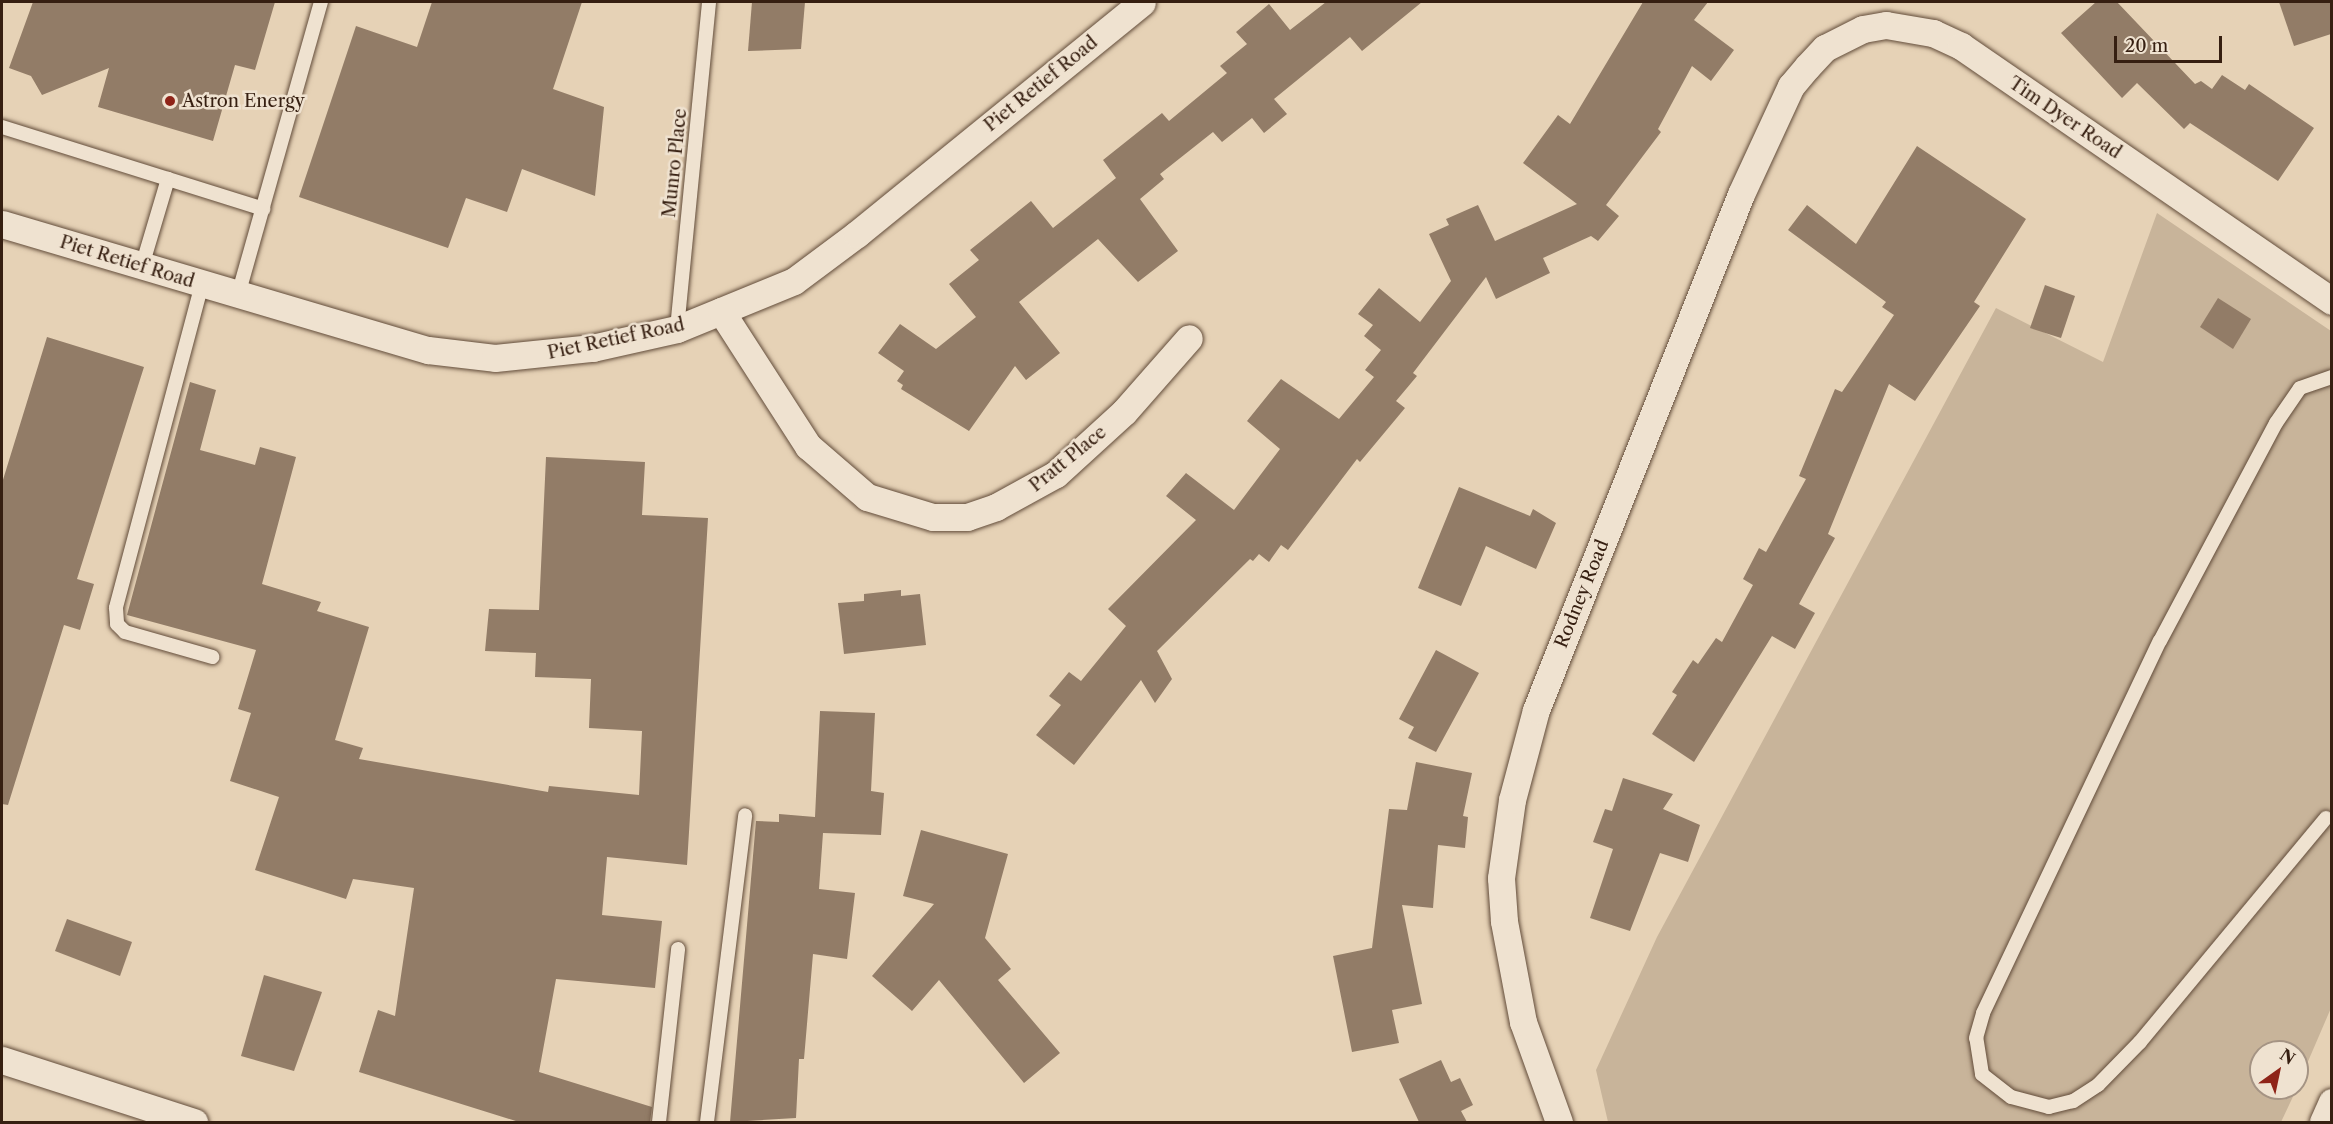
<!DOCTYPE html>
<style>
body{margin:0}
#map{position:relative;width:2333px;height:1124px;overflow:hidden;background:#e6d2b6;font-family:"Libre Caslon Text",serif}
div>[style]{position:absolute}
.green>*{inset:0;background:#c8b49a}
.building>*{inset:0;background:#927c67}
.roads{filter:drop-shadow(0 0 2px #624c3a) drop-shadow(0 0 2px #624c3a)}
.lane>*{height:14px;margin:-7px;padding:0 7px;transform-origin:7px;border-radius:7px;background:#efe2d0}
.street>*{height:27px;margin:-13.5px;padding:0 13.5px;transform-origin:13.5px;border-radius:13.5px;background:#efe2d0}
.dots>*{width:16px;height:16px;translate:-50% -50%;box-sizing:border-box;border:3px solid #efe2d0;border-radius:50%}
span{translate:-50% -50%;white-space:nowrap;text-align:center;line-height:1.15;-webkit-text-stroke:5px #efe2d0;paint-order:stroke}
.street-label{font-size:18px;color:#361f11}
.poi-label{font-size:18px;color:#361f11}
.left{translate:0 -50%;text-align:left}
.frame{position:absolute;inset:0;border:3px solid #361f11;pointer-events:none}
.north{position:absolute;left:2249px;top:1040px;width:60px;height:60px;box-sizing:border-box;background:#efe2d0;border:2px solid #a59484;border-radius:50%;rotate:33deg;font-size:16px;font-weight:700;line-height:24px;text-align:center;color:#361f11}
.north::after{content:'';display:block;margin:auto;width:21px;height:27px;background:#8f2418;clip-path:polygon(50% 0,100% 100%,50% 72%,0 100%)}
.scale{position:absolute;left:2114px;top:36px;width:108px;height:27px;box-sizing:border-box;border:3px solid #361f11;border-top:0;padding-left:8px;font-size:18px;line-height:21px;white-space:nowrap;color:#361f11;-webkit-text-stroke:4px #efe2d0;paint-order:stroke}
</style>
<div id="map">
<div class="green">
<i style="clip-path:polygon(2157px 213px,2331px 331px,2331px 1008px,2297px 1087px,2297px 1052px,2261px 1052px,2261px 1088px,2297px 1088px,2281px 1122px,1608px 1122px,1596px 1070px,1657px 937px,1996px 308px,2103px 362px)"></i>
</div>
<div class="building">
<i style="clip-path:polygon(33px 2px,275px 2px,255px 70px,235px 65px,213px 141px,98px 107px,109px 68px,42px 95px,31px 76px,9px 68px)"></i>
<i style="clip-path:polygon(432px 2px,582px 2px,553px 89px,604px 107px,595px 196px,522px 169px,507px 212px,466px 198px,448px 248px,299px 197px,356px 26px,417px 47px)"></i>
<i style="clip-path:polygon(752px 2px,805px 2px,801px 49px,748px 51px)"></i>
<i style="clip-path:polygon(1326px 2px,1422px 2px,1362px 51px,1350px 37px,1274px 99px,1287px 114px,1264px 133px,1252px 118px,1222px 142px,1213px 132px,1160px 174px,1164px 179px,1140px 199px,1178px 251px,1138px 282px,1098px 239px,1019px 302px,1060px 353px,1026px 380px,1015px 366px,969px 431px,901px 389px,903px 385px,897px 381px,904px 371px,878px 353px,900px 324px,936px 349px,976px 317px,949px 284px,979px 260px,970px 250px,1031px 201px,1053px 228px,1116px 178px,1103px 160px,1162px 113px,1169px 121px,1227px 73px,1220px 66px,1247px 44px,1236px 32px,1269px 4px,1290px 30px)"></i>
<i style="clip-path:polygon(1643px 2px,1708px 2px,1694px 20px,1734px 50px,1711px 81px,1692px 66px,1658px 129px,1661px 132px,1606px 205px,1619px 216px,1598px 241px,1591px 236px,1543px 258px,1550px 273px,1496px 299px,1486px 277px,1413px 373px,1417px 376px,1396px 401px,1405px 408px,1360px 462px,1357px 459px,1288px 550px,1281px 545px,1269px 562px,1259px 554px,1253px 561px,1250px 559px,1157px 651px,1172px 679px,1155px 703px,1141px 680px,1074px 765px,1036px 735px,1061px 705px,1049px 696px,1069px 672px,1081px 681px,1126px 626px,1108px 609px,1196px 520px,1166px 496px,1186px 473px,1234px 510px,1280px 449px,1247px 421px,1281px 379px,1339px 419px,1374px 377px,1365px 370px,1381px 350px,1364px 336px,1373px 325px,1358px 314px,1379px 288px,1420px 322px,1451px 281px,1429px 234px,1449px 225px,1446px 219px,1478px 205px,1495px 241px,1577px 204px,1523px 163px,1558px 115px,1570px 124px)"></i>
<i style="clip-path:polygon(2096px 2px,2117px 2px,2195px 84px,2201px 81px,2212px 89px,2222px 75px,2245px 90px,2249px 84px,2314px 128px,2278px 181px,2190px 123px,2184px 129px,2137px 83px,2122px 98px,2061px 33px)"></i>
<i style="clip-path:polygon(2279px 2px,2331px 2px,2331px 34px,2294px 46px)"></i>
<i style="clip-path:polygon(1917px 146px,2026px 219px,1974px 302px,1980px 306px,1915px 401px,1889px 384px,1828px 534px,1835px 538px,1799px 604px,1815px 613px,1795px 649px,1772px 636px,1694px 762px,1652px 734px,1677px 695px,1672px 692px,1693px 660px,1698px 664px,1716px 638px,1722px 642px,1753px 585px,1743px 579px,1759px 548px,1766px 552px,1806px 479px,1799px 476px,1835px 389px,1842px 392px,1894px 315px,1882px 307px,1886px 302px,1788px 230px,1807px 205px,1856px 244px)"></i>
<i style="clip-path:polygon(2045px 285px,2075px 296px,2061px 338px,2030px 328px)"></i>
<i style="clip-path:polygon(2218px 298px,2251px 319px,2233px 349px,2200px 327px)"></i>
<i style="clip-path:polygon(47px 337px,144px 367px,77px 579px,94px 584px,80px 630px,64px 625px,8px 805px,2px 804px,2px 483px)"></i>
<i style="clip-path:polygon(190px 382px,216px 390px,200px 450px,255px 465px,260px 447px,296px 457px,262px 584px,321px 602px,317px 611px,369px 627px,335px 740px,363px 748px,359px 759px,548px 792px,549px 786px,639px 795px,642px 731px,589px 728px,591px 679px,535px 677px,536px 653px,485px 651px,489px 609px,539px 610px,546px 457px,645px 462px,642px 515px,708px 518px,687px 865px,607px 857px,602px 915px,662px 921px,655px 988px,556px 979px,539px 1072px,652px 1107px,650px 1122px,519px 1122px,359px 1072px,378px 1010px,395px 1016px,414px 888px,353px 879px,346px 899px,255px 870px,279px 797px,230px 781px,251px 713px,238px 709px,256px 650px,127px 615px)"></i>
<i style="clip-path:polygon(1459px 487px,1530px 516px,1533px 509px,1556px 523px,1536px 569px,1486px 546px,1461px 606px,1418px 588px)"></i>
<i style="clip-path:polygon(901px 590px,901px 596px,920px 594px,926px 645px,844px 654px,838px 603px,864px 601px,864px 594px)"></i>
<i style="clip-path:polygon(1436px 650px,1479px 673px,1436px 752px,1408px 738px,1414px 727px,1399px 719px)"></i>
<i style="clip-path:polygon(820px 711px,875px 713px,871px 791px,884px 793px,881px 835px,823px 833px,819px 889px,855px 893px,847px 959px,813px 954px,804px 1059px,799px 1059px,796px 1118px,730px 1122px,756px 821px,779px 822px,779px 814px,815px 817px)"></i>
<i style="clip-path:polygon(1416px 762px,1472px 773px,1463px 816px,1468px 817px,1465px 848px,1438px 845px,1433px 908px,1402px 905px,1422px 1004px,1392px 1010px,1399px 1043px,1352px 1052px,1333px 956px,1372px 948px,1389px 809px,1407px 810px)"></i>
<i style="clip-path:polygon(1623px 778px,1673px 794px,1663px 809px,1700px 825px,1688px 862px,1660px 853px,1630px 931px,1590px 918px,1613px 849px,1593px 842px,1605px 809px,1612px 811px)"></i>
<i style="clip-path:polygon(921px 830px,1008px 854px,985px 938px,1011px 969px,998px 980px,1060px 1053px,1024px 1083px,939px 980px,912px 1011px,872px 976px,934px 904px,903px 896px)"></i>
<i style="clip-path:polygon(67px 919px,132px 942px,120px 976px,55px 951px)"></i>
<i style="clip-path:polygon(264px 975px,322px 992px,294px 1071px,241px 1056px)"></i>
<i style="clip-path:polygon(1441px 1060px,1451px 1082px,1460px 1078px,1473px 1105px,1461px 1111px,1467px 1122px,1419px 1122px,1399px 1079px)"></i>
</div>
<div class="roads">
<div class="lane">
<i style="left:2px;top:127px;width:274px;rotate:17.4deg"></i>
<i style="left:142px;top:266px;width:91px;rotate:-73.4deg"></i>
<i style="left:202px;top:284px;width:335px;rotate:104.9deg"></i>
<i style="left:116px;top:608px;width:16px;rotate:86deg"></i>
<i style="left:117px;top:624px;width:11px;rotate:45deg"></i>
<i style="left:125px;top:632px;width:91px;rotate:16deg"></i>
<i style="left:238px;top:295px;width:305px;rotate:-74.2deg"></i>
<i style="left:677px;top:329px;width:329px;rotate:-84.4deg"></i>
<i style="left:2326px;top:818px;width:291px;rotate:129.7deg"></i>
<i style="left:2140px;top:1042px;width:60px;rotate:134.3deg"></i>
<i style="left:2098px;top:1085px;width:30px;rotate:147deg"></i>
<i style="left:2073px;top:1101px;width:25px;rotate:166deg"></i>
<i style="left:2049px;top:1107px;width:39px;rotate:-165deg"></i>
<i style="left:2011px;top:1097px;width:37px;rotate:-142deg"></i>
<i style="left:1982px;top:1074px;width:36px;rotate:-99deg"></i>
<i style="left:1976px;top:1038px;width:26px;rotate:-74deg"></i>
<i style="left:1983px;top:1013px;width:412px;rotate:-64.6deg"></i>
<i style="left:2160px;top:641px;width:247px;rotate:-62deg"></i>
<i style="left:2276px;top:423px;width:42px;rotate:-55.6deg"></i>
<i style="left:2300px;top:388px;width:34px;rotate:-19deg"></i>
<i style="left:659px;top:1122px;width:174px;rotate:-83.7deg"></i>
<i style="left:707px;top:1122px;width:309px;rotate:-82.9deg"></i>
</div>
<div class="street">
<i style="left:2px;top:224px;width:444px;rotate:16.5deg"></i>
<i style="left:428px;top:350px;width:67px;rotate:6.8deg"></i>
<i style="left:495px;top:358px;width:98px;rotate:-5.9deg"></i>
<i style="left:592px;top:348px;width:87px;rotate:-12.6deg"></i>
<i style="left:677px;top:329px;width:126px;rotate:-22.3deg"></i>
<i style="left:794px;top:281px;width:79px;rotate:-36.7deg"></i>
<i style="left:857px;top:234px;width:367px;rotate:-39.1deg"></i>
<i style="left:721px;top:311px;width:161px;rotate:57.2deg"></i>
<i style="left:808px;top:446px;width:78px;rotate:40.8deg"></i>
<i style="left:867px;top:497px;width:69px;rotate:16.9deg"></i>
<i style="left:933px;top:517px;width:34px"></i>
<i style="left:967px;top:517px;width:31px;rotate:-19deg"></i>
<i style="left:996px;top:507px;width:68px;rotate:-28.8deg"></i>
<i style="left:1056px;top:474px;width:92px;rotate:-42.4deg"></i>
<i style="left:1124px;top:412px;width:98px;rotate:-48.7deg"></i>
<i style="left:2px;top:1060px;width:202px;rotate:17.9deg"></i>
<i style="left:1559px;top:1122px;width:106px;rotate:-109.8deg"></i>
<i style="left:1523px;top:1022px;width:103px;rotate:-100.7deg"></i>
<i style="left:1504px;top:921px;width:43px;rotate:-94deg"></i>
<i style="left:1501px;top:878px;width:79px;rotate:-82deg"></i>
<i style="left:1512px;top:800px;width:93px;rotate:-75.1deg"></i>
<i style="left:1536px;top:710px;width:555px;rotate:-68.33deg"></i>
<i style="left:1741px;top:194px;width:119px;rotate:-65.2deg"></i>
<i style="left:1791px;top:86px;width:25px;rotate:-50deg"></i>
<i style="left:1807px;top:67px;width:26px;rotate:-47deg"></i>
<i style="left:1825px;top:48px;width:42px;rotate:-26.6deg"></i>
<i style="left:1863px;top:29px;width:23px;rotate:-10deg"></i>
<i style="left:1886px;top:25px;width:48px;rotate:9.7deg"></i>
<i style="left:1933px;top:33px;width:31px;rotate:25deg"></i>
<i style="left:1961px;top:46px;width:450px;rotate:34.5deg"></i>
<i style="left:2323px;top:1122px;width:22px;rotate:-66deg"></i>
</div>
</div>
<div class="dots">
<i style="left:170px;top:101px;background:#8f2418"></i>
</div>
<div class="street-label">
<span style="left:1041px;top:84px;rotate:-39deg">Piet Retief Road</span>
<span style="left:2065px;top:118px;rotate:34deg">Tim Dyer Road</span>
<span style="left:675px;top:163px;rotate:-84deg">Munro Place</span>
<span style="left:127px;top:262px;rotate:17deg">Piet Retief Road</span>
<span style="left:616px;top:339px;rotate:-12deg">Piet Retief Road</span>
<span style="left:1068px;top:459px;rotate:-39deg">Pratt Place</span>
<span style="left:1582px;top:594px;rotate:-68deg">Rodney Road</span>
</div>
<div class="poi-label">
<span class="left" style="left:182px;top:101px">Astron Energy</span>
</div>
<div class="frame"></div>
<div class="north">N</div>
<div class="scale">20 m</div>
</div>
